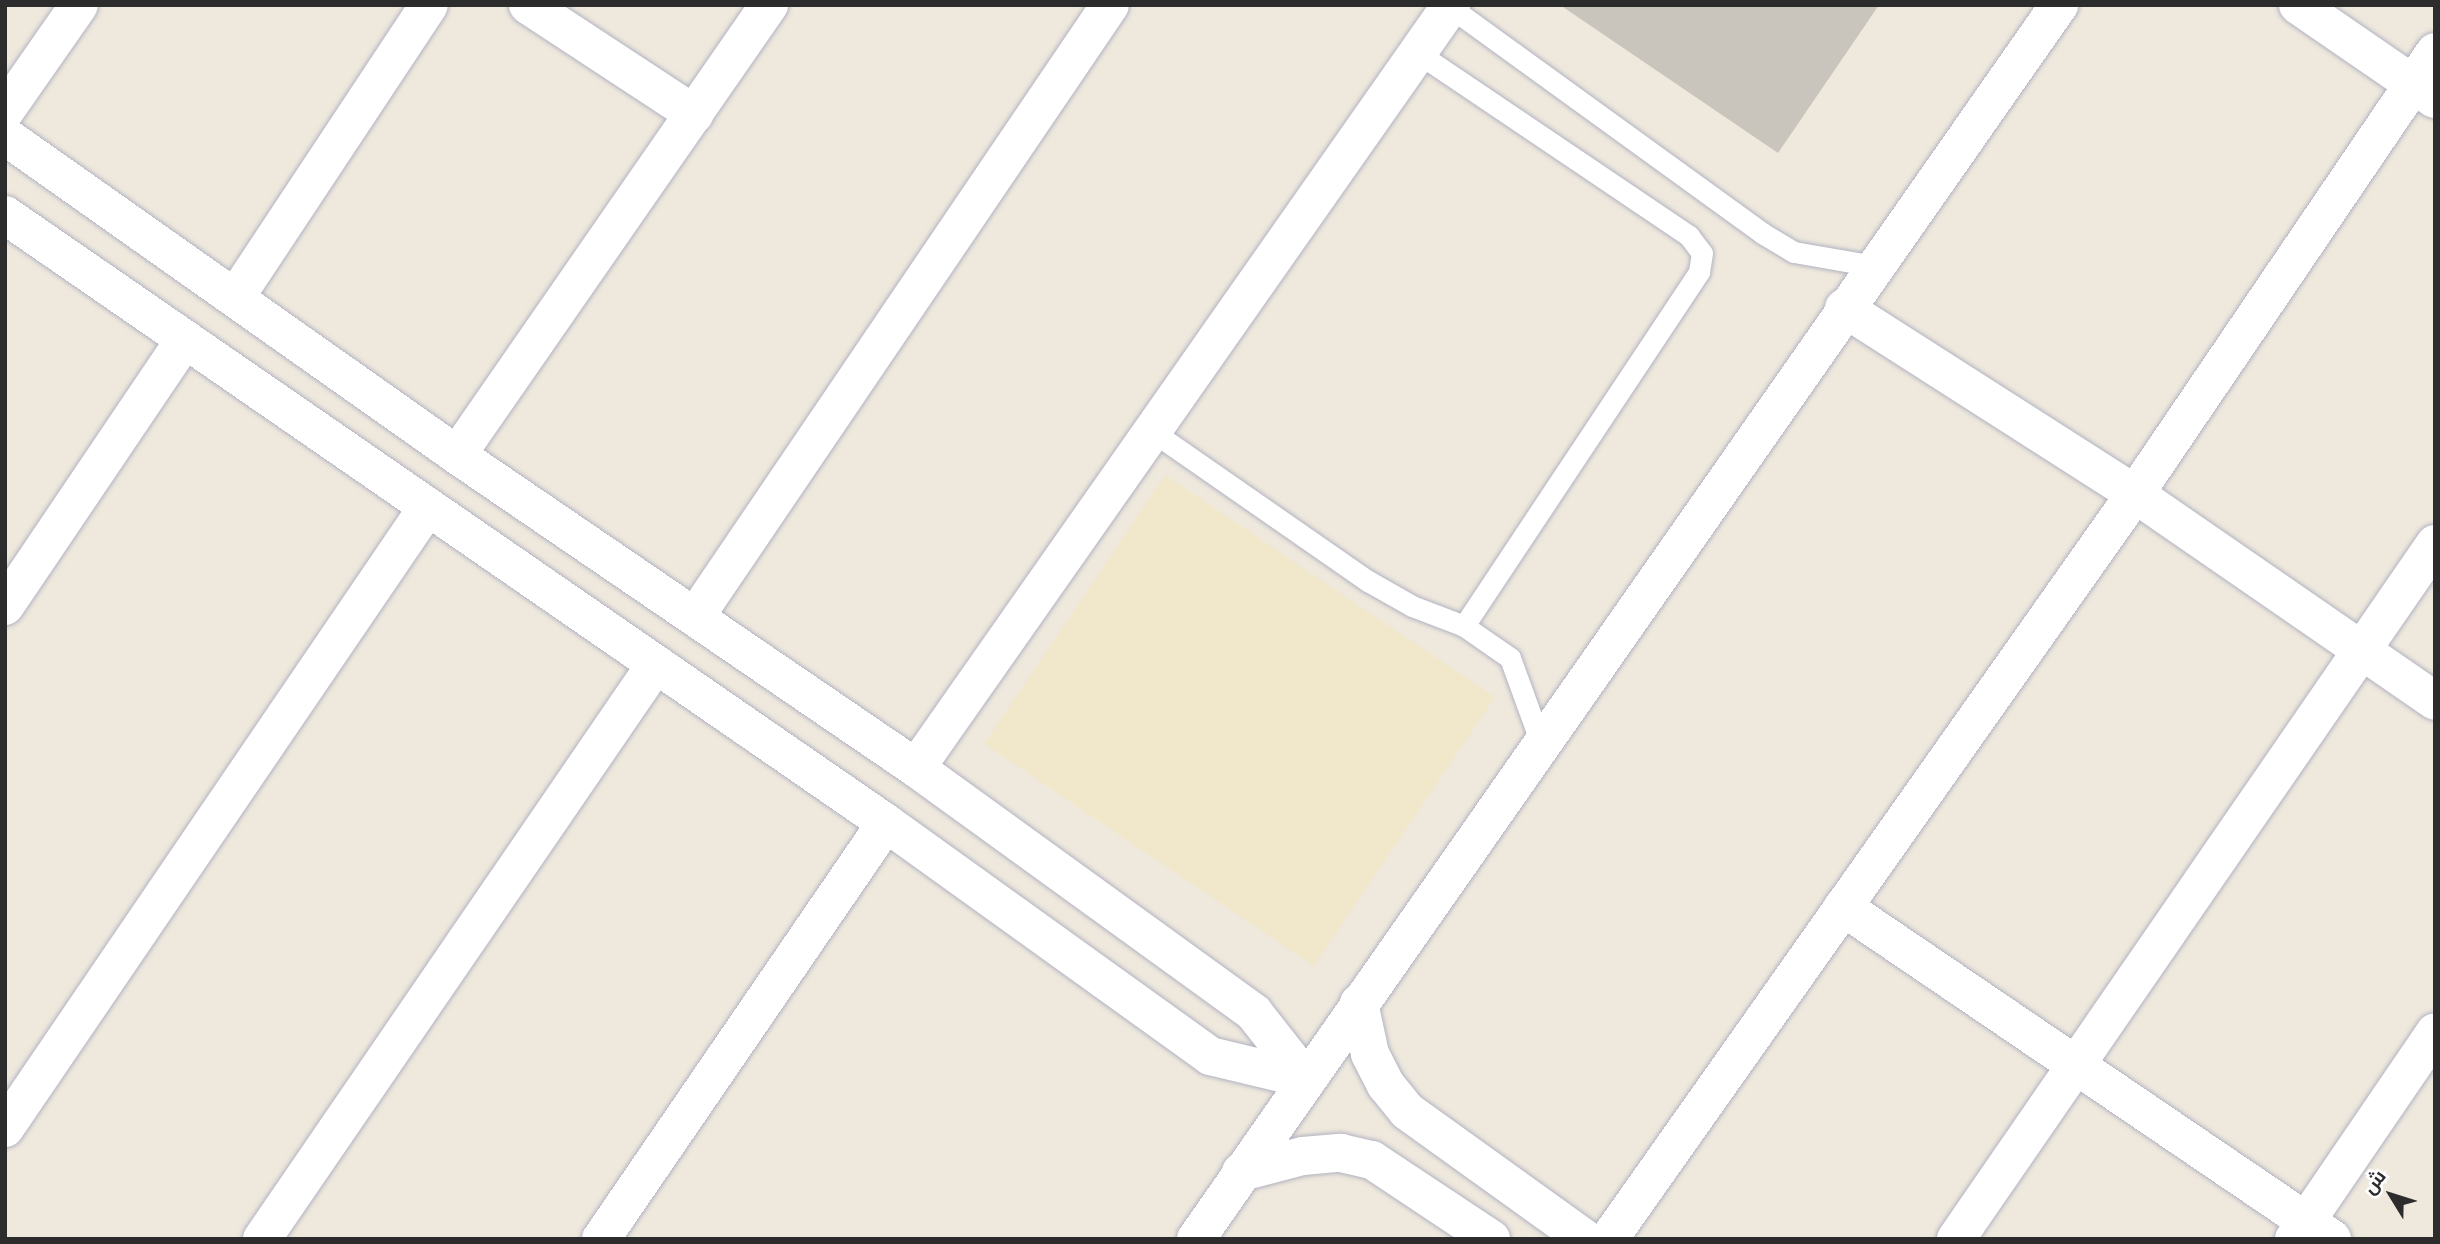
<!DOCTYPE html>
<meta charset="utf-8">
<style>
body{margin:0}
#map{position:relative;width:2440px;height:1244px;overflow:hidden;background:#efe8dd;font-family:"Fira Sans Condensed",Cairo,sans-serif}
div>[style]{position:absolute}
.education>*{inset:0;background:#f1e7cb}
.building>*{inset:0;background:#cac5bc}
.roads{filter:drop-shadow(0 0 2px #b1b3c1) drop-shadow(0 0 2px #b1b3c1)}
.lane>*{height:21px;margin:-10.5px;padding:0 10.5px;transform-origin:10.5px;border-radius:10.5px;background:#fff}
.street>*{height:38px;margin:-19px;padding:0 19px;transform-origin:19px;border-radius:19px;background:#fff}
.secondary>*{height:38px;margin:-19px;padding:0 19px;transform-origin:19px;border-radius:19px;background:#fff}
span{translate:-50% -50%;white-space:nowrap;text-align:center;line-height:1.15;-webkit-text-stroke:5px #fff;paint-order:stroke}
.frame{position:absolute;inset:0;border:7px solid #2c2c2c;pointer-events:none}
.north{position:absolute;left:2356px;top:1160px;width:70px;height:70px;-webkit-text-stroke:5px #fff;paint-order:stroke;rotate:308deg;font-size:19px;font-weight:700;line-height:28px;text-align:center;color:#2c2c2c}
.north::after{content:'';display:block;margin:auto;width:24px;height:32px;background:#2c2c2c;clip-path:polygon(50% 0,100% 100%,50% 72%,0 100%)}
</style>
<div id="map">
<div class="education">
<i style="clip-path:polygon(1165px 475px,1495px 697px,1314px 966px,984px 744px)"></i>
</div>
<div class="building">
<i style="clip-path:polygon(1560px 5px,1879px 5px,1778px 153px)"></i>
</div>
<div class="roads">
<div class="lane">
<i style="left:1450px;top:7px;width:385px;rotate:35.9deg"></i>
<i style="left:1762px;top:233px;width:37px;rotate:31deg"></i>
<i style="left:1794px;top:252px;width:81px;rotate:9.9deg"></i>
<i style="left:1418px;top:53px;width:327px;rotate:34deg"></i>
<i style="left:1689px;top:236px;width:21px;rotate:53deg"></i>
<i style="left:1702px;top:253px;width:19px;rotate:99deg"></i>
<i style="left:1699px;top:272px;width:425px;rotate:123.6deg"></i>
<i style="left:1152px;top:431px;width:263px;rotate:34.8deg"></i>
<i style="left:1368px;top:581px;width:51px;rotate:29.6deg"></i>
<i style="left:1412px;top:606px;width:56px;rotate:21deg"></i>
<i style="left:1464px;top:626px;width:56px;rotate:34.8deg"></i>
<i style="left:1510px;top:658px;width:90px;rotate:70deg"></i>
</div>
<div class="street">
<i style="left:528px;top:5px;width:199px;rotate:33.3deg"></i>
<i style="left:2298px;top:5px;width:166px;rotate:34.5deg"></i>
<i style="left:5px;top:111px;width:129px;rotate:-55.1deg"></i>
<i style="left:5px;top:136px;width:553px;rotate:35.21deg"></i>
<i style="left:457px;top:455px;width:556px;rotate:34.29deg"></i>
<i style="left:916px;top:768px;width:417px;rotate:35.9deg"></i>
<i style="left:1254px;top:1013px;width:84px;rotate:51.8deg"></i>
<i style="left:5px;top:215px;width:1070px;rotate:34.61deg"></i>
<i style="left:886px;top:823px;width:399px;rotate:35.7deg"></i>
<i style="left:1210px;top:1056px;width:99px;rotate:13.5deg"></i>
<i style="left:235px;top:298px;width:351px;rotate:-56.5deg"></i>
<i style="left:1844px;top:308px;width:345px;rotate:32.6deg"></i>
<i style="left:2135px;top:494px;width:364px;rotate:34.6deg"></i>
<i style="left:457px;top:455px;width:548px;rotate:-55.27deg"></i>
<i style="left:5px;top:606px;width:322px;rotate:-56deg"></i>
<i style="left:695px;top:617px;width:739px;rotate:-55.86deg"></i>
<i style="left:916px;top:768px;width:932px;rotate:-54.96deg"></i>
<i style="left:1843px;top:907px;width:591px;rotate:34.17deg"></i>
<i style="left:1359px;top:1003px;width:52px;rotate:77.8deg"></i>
<i style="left:1370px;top:1054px;width:35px;rotate:63deg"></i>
<i style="left:1386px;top:1085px;width:33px;rotate:51deg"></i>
<i style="left:1407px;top:1111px;width:219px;rotate:35.7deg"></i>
<i style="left:5px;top:1128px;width:750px;rotate:-55.76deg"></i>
<i style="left:1241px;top:1172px;width:64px;rotate:-14.5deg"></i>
<i style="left:1303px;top:1156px;width:38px;rotate:-5deg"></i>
<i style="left:1341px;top:1153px;width:32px;rotate:13deg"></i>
<i style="left:1372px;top:1160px;width:143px;rotate:33.6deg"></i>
<i style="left:262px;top:1239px;width:693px;rotate:-55.58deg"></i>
<i style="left:601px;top:1239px;width:504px;rotate:-55.59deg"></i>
<i style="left:1609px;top:1239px;width:912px;rotate:-54.78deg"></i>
<i style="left:2135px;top:494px;width:534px;rotate:-55.83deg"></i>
<i style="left:1956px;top:1239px;width:844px;rotate:-55.43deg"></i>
<i style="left:2294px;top:1239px;width:250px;rotate:-55.7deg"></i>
</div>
<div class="secondary">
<i style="left:1196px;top:1239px;width:1506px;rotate:-55.03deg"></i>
</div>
</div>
<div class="frame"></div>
<div class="north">ش</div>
</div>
